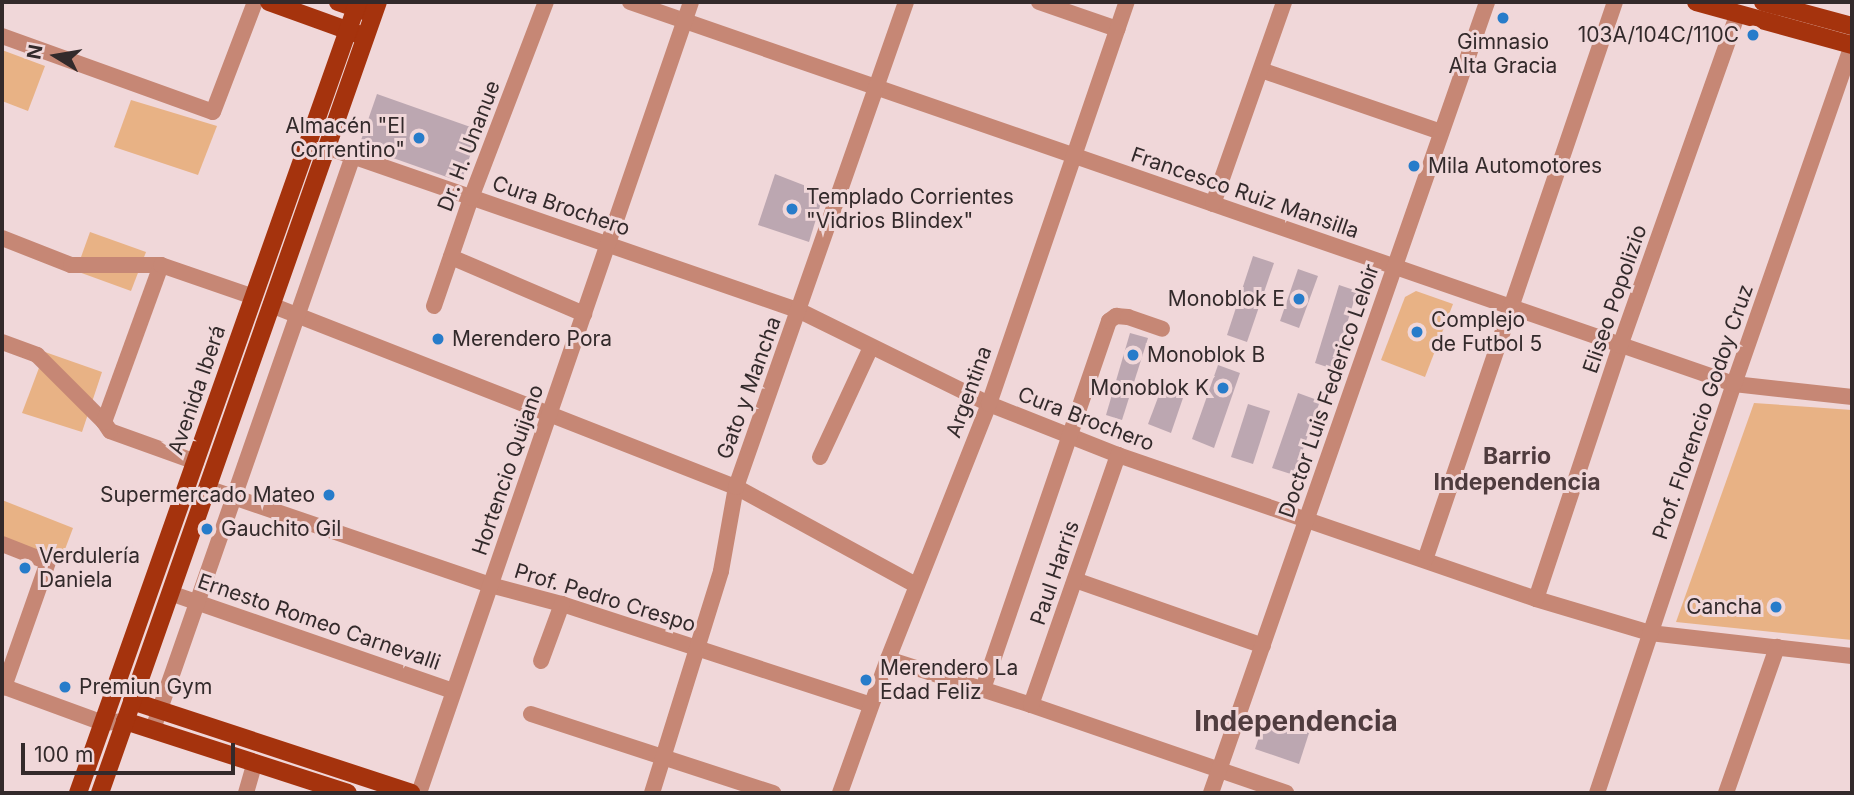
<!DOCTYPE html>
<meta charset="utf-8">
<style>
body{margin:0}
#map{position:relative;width:1854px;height:795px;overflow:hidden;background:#f0d7d9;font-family:Inter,sans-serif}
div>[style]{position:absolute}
.green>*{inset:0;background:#e8b285}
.building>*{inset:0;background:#bca7b1}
.minor>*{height:16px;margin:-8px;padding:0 8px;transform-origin:8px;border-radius:8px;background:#c68775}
.major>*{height:18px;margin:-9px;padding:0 9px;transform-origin:9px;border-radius:9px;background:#a5330d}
.dots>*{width:19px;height:19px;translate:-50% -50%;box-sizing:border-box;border:4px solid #f0d7d9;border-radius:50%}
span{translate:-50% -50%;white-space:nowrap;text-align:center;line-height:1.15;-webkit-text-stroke:6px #f0d7d9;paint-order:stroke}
.poi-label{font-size:21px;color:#332a2b}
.right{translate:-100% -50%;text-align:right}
.left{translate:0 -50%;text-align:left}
.street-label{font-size:21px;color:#332a2b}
.neighbourhood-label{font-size:23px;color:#4f3c3e;font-weight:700}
.district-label{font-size:28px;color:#4f3c3e;font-weight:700}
.frame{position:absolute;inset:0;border:4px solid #332a2b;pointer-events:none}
.north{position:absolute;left:21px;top:21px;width:70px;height:70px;-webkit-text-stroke:5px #f0d7d9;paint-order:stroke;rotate:281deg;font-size:19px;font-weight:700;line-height:28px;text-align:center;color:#332a2b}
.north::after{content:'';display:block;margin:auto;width:24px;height:32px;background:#332a2b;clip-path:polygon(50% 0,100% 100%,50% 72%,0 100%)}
.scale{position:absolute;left:21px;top:743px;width:214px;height:32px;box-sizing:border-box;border:4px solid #332a2b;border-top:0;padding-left:9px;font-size:21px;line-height:24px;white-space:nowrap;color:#332a2b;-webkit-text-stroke:5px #f0d7d9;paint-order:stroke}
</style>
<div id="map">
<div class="green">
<i style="clip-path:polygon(2px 50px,45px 66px,28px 111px,2px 101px)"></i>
<i style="clip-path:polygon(131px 100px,217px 126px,198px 175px,114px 147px)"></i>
<i style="clip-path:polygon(90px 232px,146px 252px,131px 291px,76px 271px)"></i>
<i style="clip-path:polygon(1416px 291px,1453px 304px,1425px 377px,1381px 360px,1405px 297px)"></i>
<i style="clip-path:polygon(45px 352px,102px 372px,82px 432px,22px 413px)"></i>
<i style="clip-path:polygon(1754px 403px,1852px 410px,1852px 640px,1676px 622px)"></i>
<i style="clip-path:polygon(2px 500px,73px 528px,61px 560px,2px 537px)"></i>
</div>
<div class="building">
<i style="clip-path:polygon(377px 94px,479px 130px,461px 182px,359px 146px)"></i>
<i style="clip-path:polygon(775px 174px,824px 193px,809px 242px,758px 225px)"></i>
<i style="clip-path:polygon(1253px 256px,1274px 263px,1247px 342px,1227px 335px)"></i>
<i style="clip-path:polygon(1298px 269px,1318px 276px,1299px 328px,1280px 321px)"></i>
<i style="clip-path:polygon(1339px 285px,1357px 291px,1333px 369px,1315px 363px)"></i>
<i style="clip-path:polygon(1130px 333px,1148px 338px,1122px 420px,1106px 415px)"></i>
<i style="clip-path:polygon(1218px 365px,1240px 373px,1214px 448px,1192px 439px)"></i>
<i style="clip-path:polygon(1162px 387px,1184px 395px,1171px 433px,1148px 424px)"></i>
<i style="clip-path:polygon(1298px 393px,1320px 401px,1294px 475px,1272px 468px)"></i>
<i style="clip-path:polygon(1248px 404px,1270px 411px,1253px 464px,1231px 457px)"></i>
<i style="clip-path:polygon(1265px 719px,1309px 733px,1299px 764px,1255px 749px)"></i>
</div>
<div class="minor">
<i style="left:630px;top:2px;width:1168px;rotate:19.09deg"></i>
<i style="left:1734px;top:384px;width:119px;rotate:6.3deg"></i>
<i style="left:1039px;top:2px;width:83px;rotate:19.1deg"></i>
<i style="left:2px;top:36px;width:224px;rotate:19.8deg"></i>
<i style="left:213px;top:112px;width:118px;rotate:-69.1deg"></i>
<i style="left:1261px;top:70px;width:190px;rotate:19deg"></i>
<i style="left:326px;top:147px;width:502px;rotate:19.09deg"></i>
<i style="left:800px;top:311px;width:211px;rotate:26.2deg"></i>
<i style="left:989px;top:404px;width:139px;rotate:21.6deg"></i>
<i style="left:1118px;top:455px;width:442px;rotate:19deg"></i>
<i style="left:1536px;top:599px;width:119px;rotate:16.6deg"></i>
<i style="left:1650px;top:633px;width:203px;rotate:6.5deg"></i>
<i style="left:1213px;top:204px;width:214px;rotate:-70.6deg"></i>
<i style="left:2px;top:238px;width:74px;rotate:21.4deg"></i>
<i style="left:71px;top:265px;width:90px"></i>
<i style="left:451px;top:257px;width:145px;rotate:23.2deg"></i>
<i style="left:271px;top:305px;width:499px;rotate:21.4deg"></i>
<i style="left:736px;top:487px;width:205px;rotate:28.6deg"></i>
<i style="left:434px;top:306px;width:114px;rotate:-71.1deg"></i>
<i style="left:471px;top:198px;width:210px;rotate:-69.1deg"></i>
<i style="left:2px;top:342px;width:37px;rotate:20deg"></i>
<i style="left:37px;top:355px;width:95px;rotate:45deg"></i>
<i style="left:820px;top:457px;width:121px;rotate:-65.1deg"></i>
<i style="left:196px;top:462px;width:91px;rotate:-160.2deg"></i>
<i style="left:110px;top:431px;width:11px;rotate:-124deg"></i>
<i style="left:104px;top:422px;width:167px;rotate:-70deg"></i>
<i style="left:161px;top:265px;width:98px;rotate:19deg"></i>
<i style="left:207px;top:488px;width:299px;rotate:18.9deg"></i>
<i style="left:490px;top:585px;width:74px;rotate:14.8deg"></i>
<i style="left:562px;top:604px;width:325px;rotate:18.1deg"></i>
<i style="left:2px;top:544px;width:49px;rotate:21.4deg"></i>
<i style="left:48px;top:562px;width:133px;rotate:109.4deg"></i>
<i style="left:1425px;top:560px;width:589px;rotate:-71.2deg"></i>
<i style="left:1075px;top:580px;width:199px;rotate:19.3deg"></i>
<i style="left:170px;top:593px;width:299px;rotate:19.1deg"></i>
<i style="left:1536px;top:599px;width:267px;rotate:-71.6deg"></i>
<i style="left:1620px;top:346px;width:353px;rotate:-70.5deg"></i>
<i style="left:888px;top:659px;width:150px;rotate:17.8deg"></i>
<i style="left:1031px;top:705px;width:270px;rotate:19deg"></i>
<i style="left:541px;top:661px;width:61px;rotate:-69.8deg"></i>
<i style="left:2px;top:686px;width:108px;rotate:20.1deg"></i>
<i style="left:103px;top:723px;width:22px;rotate:-5deg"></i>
<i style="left:983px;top:689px;width:389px;rotate:-71.1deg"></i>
<i style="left:1109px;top:321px;width:9px;rotate:-36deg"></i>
<i style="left:1116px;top:316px;width:12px;rotate:5deg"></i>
<i style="left:1128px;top:317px;width:36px;rotate:19deg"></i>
<i style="left:1031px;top:705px;width:265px;rotate:-70.8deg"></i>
<i style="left:531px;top:714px;width:255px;rotate:18.1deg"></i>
<i style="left:153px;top:729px;width:607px;rotate:-70.76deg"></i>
<i style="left:246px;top:793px;width:32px;rotate:-74deg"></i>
<i style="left:419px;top:793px;width:836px;rotate:-71.02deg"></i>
<i style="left:652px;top:793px;width:232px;rotate:-72.7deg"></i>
<i style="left:721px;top:571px;width:85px;rotate:-79.9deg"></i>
<i style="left:736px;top:487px;width:514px;rotate:-70.68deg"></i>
<i style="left:840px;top:793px;width:142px;rotate:-70.3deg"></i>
<i style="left:888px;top:659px;width:274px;rotate:-68.4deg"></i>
<i style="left:989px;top:404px;width:425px;rotate:-71.1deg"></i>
<i style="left:1211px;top:793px;width:838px;rotate:-70.76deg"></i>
<i style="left:1597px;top:793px;width:431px;rotate:-71.5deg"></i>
<i style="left:1734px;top:384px;width:358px;rotate:-70.8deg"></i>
<i style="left:1726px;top:793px;width:155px;rotate:-70.7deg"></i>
</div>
<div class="major">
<i style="left:269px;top:2px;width:95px;rotate:19.8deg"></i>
<i style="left:338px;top:2px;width:31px;rotate:19deg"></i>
<i style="left:1696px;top:2px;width:162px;rotate:15.4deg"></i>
<i style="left:1763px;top:2px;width:92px;rotate:15.1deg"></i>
<i style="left:132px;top:701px;width:294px;rotate:18.2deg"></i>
<i style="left:125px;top:721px;width:234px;rotate:17.9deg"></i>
<i style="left:78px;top:793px;width:839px;rotate:-70.51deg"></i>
<i style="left:100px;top:793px;width:838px;rotate:-70.64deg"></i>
</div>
<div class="dots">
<i style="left:1503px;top:18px;background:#277cca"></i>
<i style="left:1753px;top:35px;background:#277cca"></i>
<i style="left:419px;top:138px;background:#277cca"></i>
<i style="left:1414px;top:166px;background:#277cca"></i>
<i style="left:792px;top:209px;background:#277cca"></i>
<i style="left:1299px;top:299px;background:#277cca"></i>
<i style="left:1417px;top:332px;background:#277cca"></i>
<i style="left:438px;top:339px;background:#277cca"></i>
<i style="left:1133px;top:355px;background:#277cca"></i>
<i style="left:1223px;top:388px;background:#277cca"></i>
<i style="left:329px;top:495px;background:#277cca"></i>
<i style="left:207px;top:529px;background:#277cca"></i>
<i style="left:25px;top:568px;background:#277cca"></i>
<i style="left:1776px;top:607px;background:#277cca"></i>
<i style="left:866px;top:680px;background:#277cca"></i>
<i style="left:65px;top:687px;background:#277cca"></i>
</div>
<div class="poi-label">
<span class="right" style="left:1739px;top:35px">103A/104C/110C</span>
<span style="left:1503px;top:54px">Gimnasio<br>Alta Gracia</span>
<span class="right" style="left:405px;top:138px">Almacén "El<br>Correntino"</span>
<span class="left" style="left:1428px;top:166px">Mila Automotores</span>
<span class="left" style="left:806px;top:209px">Templado Corrientes<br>"Vidrios Blindex"</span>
<span class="right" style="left:1285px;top:299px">Monoblok E</span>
<span class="left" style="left:1431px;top:332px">Complejo<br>de Futbol 5</span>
<span class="left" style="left:452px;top:339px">Merendero Pora</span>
<span class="left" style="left:1147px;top:355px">Monoblok B</span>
<span class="right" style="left:1209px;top:388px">Monoblok K</span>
<span class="right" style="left:315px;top:495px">Supermercado Mateo</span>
<span class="left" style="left:221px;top:529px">Gauchito Gil</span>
<span class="left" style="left:39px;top:568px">Verdulería<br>Daniela</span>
<span class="right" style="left:1762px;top:607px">Cancha</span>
<span class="left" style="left:880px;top:680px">Merendero La<br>Edad Feliz</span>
<span class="left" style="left:79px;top:687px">Premiun Gym</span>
</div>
<div class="street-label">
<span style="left:469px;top:146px;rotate:-69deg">Dr. H. Unanue</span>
<span style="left:1245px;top:193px;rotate:19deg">Francesco Ruiz Mansilla</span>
<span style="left:561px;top:206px;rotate:19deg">Cura Brochero</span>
<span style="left:1615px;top:299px;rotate:-71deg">Eliseo Popolizio</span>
<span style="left:749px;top:388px;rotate:-70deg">Gato y Mancha</span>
<span style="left:197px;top:390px;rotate:-71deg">Avenida Iberá</span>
<span style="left:1329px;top:391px;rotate:-71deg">Doctor Luis Federico Leloir</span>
<span style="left:969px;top:392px;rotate:-70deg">Argentina</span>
<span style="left:1703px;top:412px;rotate:-71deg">Prof. Florencio Godoy Cruz</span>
<span style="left:1086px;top:419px;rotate:21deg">Cura Brochero</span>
<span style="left:508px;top:470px;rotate:-71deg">Hortencio Quijano</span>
<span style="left:1055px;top:573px;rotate:-71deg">Paul Harris</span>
<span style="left:605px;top:598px;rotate:17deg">Prof. Pedro Crespo</span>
<span style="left:319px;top:622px;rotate:19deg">Ernesto Romeo Carnevalli</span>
</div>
<div class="neighbourhood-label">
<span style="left:1517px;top:469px">Barrio<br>Independencia</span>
</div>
<div class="district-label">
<span style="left:1296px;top:721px">Independencia</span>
</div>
<div class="frame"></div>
<div class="north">N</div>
<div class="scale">100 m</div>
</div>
